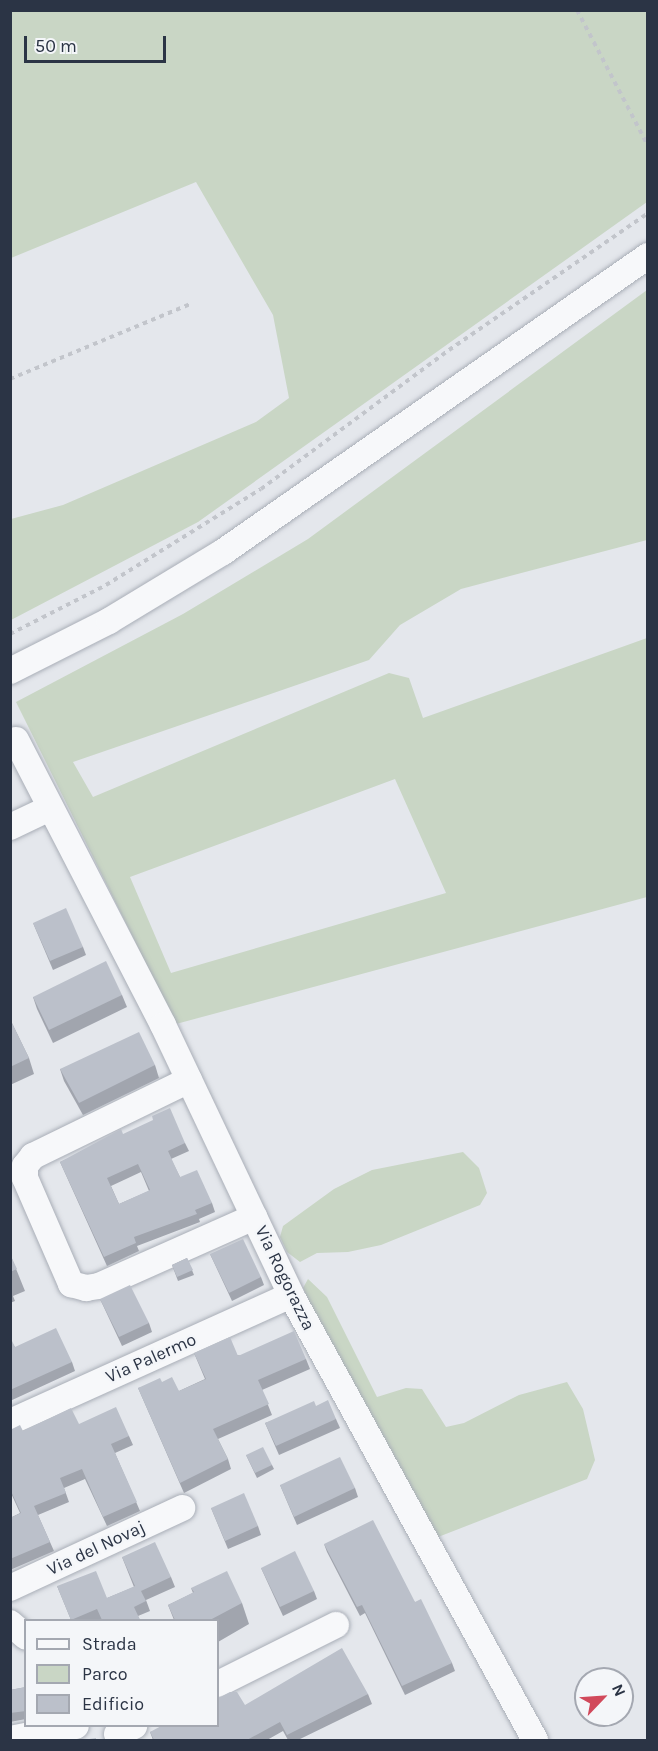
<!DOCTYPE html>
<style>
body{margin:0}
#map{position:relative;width:658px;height:1751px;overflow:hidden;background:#e4e7ec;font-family:Karla,sans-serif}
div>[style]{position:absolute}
.green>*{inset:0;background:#c9d6c5}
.path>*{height:4px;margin-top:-2px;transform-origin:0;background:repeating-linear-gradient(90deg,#c2c5cb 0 4.5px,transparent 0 9px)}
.roads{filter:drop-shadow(0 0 2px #a9aeb7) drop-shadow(0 0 2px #a9aeb7)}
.minor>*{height:26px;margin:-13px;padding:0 13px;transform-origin:13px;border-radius:13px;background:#f7f8fa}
.wall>*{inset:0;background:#a1a5ae}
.building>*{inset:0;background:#bbc0ca}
span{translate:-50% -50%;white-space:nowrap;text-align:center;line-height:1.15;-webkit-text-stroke:5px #f4f6f9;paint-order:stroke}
.street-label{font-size:18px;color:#2b3445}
.frame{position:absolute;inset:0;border:12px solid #2b3445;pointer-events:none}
.legend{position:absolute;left:24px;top:1619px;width:195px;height:108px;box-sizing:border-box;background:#f4f6f9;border:2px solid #a4a8b1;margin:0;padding:8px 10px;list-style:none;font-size:18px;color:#2b3445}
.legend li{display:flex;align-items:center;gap:12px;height:30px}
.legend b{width:30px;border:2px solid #a4a8b1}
.north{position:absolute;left:574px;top:1667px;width:60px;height:60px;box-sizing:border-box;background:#f4f6f9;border:2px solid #a4a8b1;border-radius:50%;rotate:65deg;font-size:16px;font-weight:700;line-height:24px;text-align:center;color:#2b3445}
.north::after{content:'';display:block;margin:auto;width:21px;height:27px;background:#d1495b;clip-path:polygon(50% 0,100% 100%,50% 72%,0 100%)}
.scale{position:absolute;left:24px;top:36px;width:142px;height:27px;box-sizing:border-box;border:3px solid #2b3445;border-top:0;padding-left:8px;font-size:18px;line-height:21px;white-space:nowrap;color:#2b3445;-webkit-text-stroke:4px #f4f6f9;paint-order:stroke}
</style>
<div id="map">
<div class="green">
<i style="clip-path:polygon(11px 10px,647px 11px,647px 202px,198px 522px,11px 620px,11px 519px,63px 505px,256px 422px,289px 398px,273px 315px,196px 182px,11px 258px)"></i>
<i style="clip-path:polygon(evenodd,647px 290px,647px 540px,461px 589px,400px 625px,369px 660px,73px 762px,93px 797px,389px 673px,409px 678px,423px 718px,647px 638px,647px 897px,176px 1024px,16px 702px,183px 614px,308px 539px,647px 290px,395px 779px,446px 893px,171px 973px,130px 877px,395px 779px)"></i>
<i style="clip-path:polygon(463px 1152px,479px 1168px,487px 1193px,480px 1205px,381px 1245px,348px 1252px,317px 1253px,300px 1262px,287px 1252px,280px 1237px,283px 1226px,334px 1189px,372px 1170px)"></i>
<i style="clip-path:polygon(308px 1279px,327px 1297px,377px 1397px,406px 1388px,422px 1389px,446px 1427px,464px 1423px,519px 1395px,567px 1382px,583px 1409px,595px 1460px,587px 1479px,433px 1539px,317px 1319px,303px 1288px)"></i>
</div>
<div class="path">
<i style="left:577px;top:10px;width:153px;rotate:62.4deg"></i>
<i style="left:10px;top:379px;width:195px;rotate:-22.6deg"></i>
<i style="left:10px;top:634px;width:108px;rotate:-27deg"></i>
<i style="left:106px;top:585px;width:182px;rotate:-31.8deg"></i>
<i style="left:261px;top:489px;width:234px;rotate:-36.5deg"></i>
<i style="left:449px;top:350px;width:242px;rotate:-34.5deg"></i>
</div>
<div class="roads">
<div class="minor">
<i style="left:10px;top:671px;width:111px;rotate:-26.8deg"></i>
<i style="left:109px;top:621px;width:133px;rotate:-31.2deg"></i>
<i style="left:223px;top:552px;width:518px;rotate:-34.86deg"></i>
<i style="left:16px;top:740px;width:321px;rotate:62.7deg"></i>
<i style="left:163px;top:1025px;width:299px;rotate:64.6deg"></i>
<i style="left:291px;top:1295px;width:508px;rotate:61.26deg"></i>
<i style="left:10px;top:827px;width:44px;rotate:-25.4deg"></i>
<i style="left:189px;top:1080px;width:174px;rotate:154deg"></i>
<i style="left:33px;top:1156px;width:13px;rotate:129deg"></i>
<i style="left:25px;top:1166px;width:12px;rotate:90deg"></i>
<i style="left:25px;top:1178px;width:116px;rotate:66.5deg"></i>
<i style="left:71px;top:1284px;width:16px;rotate:15deg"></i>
<i style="left:86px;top:1288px;width:13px;rotate:-9deg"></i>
<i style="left:99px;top:1286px;width:170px;rotate:-24deg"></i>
<i style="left:10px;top:1422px;width:308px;rotate:-24.3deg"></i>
<i style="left:10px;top:1588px;width:190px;rotate:-24.9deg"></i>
<i style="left:10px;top:1623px;width:21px;rotate:41deg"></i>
<i style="left:218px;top:1684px;width:132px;rotate:-26.6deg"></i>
<i style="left:117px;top:1734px;width:19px;rotate:-25deg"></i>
<i style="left:10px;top:1739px;width:67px;rotate:-11.1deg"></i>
</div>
</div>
<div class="wall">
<i style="clip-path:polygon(33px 923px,83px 947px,86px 955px,53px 970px)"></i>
<i style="clip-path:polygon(122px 995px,127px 1007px,53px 1043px,37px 1009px,33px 997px)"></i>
<i style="clip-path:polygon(10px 1019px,29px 1058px,34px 1074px,10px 1085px)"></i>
<i style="clip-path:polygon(155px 1065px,159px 1078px,83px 1115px,64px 1081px,60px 1069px)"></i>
<i style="clip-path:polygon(evenodd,123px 1134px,185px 1143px,189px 1151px,171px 1159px,180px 1177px,212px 1203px,215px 1212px,199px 1219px,200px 1222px,137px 1246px,139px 1251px,107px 1266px,60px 1162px,123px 1134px,141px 1172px,149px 1191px,119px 1204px,111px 1186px,141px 1172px)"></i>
<i style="clip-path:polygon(10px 1254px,25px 1291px,13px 1296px,15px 1301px,10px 1303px)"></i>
<i style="clip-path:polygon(210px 1254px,261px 1277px,264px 1285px,232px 1301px)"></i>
<i style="clip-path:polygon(187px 1258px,194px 1275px,178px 1281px,172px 1265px)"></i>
<i style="clip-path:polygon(100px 1299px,149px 1323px,152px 1332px,122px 1346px)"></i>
<i style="clip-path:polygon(10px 1340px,15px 1347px,72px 1362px,75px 1371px,10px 1401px)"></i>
<i style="clip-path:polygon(194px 1353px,306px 1359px,310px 1369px,262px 1390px,272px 1415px,218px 1439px,228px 1459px,231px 1469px,184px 1493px,138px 1388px,162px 1382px,179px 1391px,205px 1379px)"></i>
<i style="clip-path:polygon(316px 1406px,336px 1419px,340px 1428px,279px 1455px,265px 1423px)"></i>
<i style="clip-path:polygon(79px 1424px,129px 1436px,133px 1445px,115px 1453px,140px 1511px,107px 1526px,85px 1479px,64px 1488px,69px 1502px,38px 1515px,54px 1551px,10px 1570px,10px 1518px,20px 1513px,10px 1491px,10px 1430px,23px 1431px)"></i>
<i style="clip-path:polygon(246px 1455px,272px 1465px,274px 1469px,257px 1478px)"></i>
<i style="clip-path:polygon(280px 1485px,355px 1488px,358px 1497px,297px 1525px)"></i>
<i style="clip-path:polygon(211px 1508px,258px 1526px,261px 1535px,228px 1549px)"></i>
<i style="clip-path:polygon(324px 1544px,415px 1602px,452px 1663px,455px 1671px,405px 1695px,365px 1613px,360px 1616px,327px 1552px)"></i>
<i style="clip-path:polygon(122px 1557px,171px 1577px,175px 1587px,146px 1600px,150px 1611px,138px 1616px,140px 1620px,101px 1620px,101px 1619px,97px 1620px,71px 1620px,57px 1586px,107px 1598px,134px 1587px)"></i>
<i style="clip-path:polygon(261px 1568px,314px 1591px,317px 1599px,283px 1616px)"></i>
<i style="clip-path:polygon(191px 1588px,242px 1603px,249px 1624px,218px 1642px,218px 1620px,174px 1620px,168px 1605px,193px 1593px)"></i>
<i style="clip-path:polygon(26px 1687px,26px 1719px,10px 1722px,10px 1690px)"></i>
<i style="clip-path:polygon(368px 1694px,372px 1704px,298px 1740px,288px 1740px,283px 1731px,267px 1740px,153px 1740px,150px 1732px,245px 1705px)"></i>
</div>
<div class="building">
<i style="clip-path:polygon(66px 908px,83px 947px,50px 961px,33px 923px)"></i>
<i style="clip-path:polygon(106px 961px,122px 995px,49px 1030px,33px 997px)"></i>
<i style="clip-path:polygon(10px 1019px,29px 1058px,10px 1067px)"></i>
<i style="clip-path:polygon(139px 1032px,155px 1065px,79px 1103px,60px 1069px)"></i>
<i style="clip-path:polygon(evenodd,170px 1108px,185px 1143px,168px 1151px,180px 1177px,197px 1170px,212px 1203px,195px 1210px,197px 1214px,134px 1237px,136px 1243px,104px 1257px,60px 1162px,121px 1129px,123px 1134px,153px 1120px,152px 1116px,170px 1108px,138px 1164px,150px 1190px,119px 1204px,107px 1178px,138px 1164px)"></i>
<i style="clip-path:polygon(243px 1239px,261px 1277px,229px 1293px,210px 1254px)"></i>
<i style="clip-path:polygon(10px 1254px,17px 1269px,10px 1272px)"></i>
<i style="clip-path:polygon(187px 1258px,193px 1270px,177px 1277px,172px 1265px)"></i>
<i style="clip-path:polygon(130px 1285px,149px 1323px,119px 1337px,100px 1299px)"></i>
<i style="clip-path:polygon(56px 1328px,72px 1362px,10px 1390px,10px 1340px,11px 1339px,15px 1347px)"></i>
<i style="clip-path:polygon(294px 1331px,306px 1359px,258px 1380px,269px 1404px,213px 1429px,228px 1459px,180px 1483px,138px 1388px,160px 1378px,162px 1382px,172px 1377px,179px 1391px,206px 1379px,194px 1353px,230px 1337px,238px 1356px)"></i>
<i style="clip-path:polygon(328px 1400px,336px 1419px,276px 1446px,265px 1423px,314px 1401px,316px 1406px)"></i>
<i style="clip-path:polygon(116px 1407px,129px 1436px,111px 1444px,137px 1502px,103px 1517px,82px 1469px,60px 1478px,66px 1493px,34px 1506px,50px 1542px,10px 1559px,10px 1518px,21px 1513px,10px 1489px,10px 1430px,20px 1425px,23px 1431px,71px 1408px,79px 1424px)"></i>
<i style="clip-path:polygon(263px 1447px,272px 1465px,255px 1473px,246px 1455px)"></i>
<i style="clip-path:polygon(340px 1457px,355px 1488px,294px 1517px,280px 1485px)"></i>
<i style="clip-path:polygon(244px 1493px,258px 1526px,225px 1541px,211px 1508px)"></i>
<i style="clip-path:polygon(373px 1520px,415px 1602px,421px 1599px,452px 1663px,402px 1686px,362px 1605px,357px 1607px,324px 1544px)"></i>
<i style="clip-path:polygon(155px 1542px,171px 1577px,141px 1591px,146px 1601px,134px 1607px,140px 1620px,102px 1620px,97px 1609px,71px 1620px,57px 1586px,96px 1571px,107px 1598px,135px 1586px,122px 1557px)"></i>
<i style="clip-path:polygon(295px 1551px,314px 1591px,280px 1607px,261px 1568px)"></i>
<i style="clip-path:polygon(227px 1571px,242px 1603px,210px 1620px,175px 1620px,168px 1605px,194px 1592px,191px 1588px)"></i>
<i style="clip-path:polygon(342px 1648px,368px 1694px,287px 1735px,280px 1722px,247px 1740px,154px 1740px,150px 1732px,163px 1725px,218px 1725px,218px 1698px,230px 1692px,237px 1692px,245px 1705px)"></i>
<i style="clip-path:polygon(26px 1687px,26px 1711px,10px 1713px,10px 1690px)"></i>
<i style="clip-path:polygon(96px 1738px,96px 1740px,82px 1740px)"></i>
</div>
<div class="street-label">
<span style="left:285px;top:1278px;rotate:64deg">Via Rogorazza</span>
<span style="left:151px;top:1358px;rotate:-24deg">Via Palermo</span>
<span style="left:96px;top:1548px;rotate:-25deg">Via del Novaj</span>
</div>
<div class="frame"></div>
<ul class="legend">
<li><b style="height:8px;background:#f7f8fa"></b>Strada</li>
<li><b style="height:16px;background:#c9d6c5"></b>Parco</li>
<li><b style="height:16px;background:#bbc0ca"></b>Edificio</li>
</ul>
<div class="north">N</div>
<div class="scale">50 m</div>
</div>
